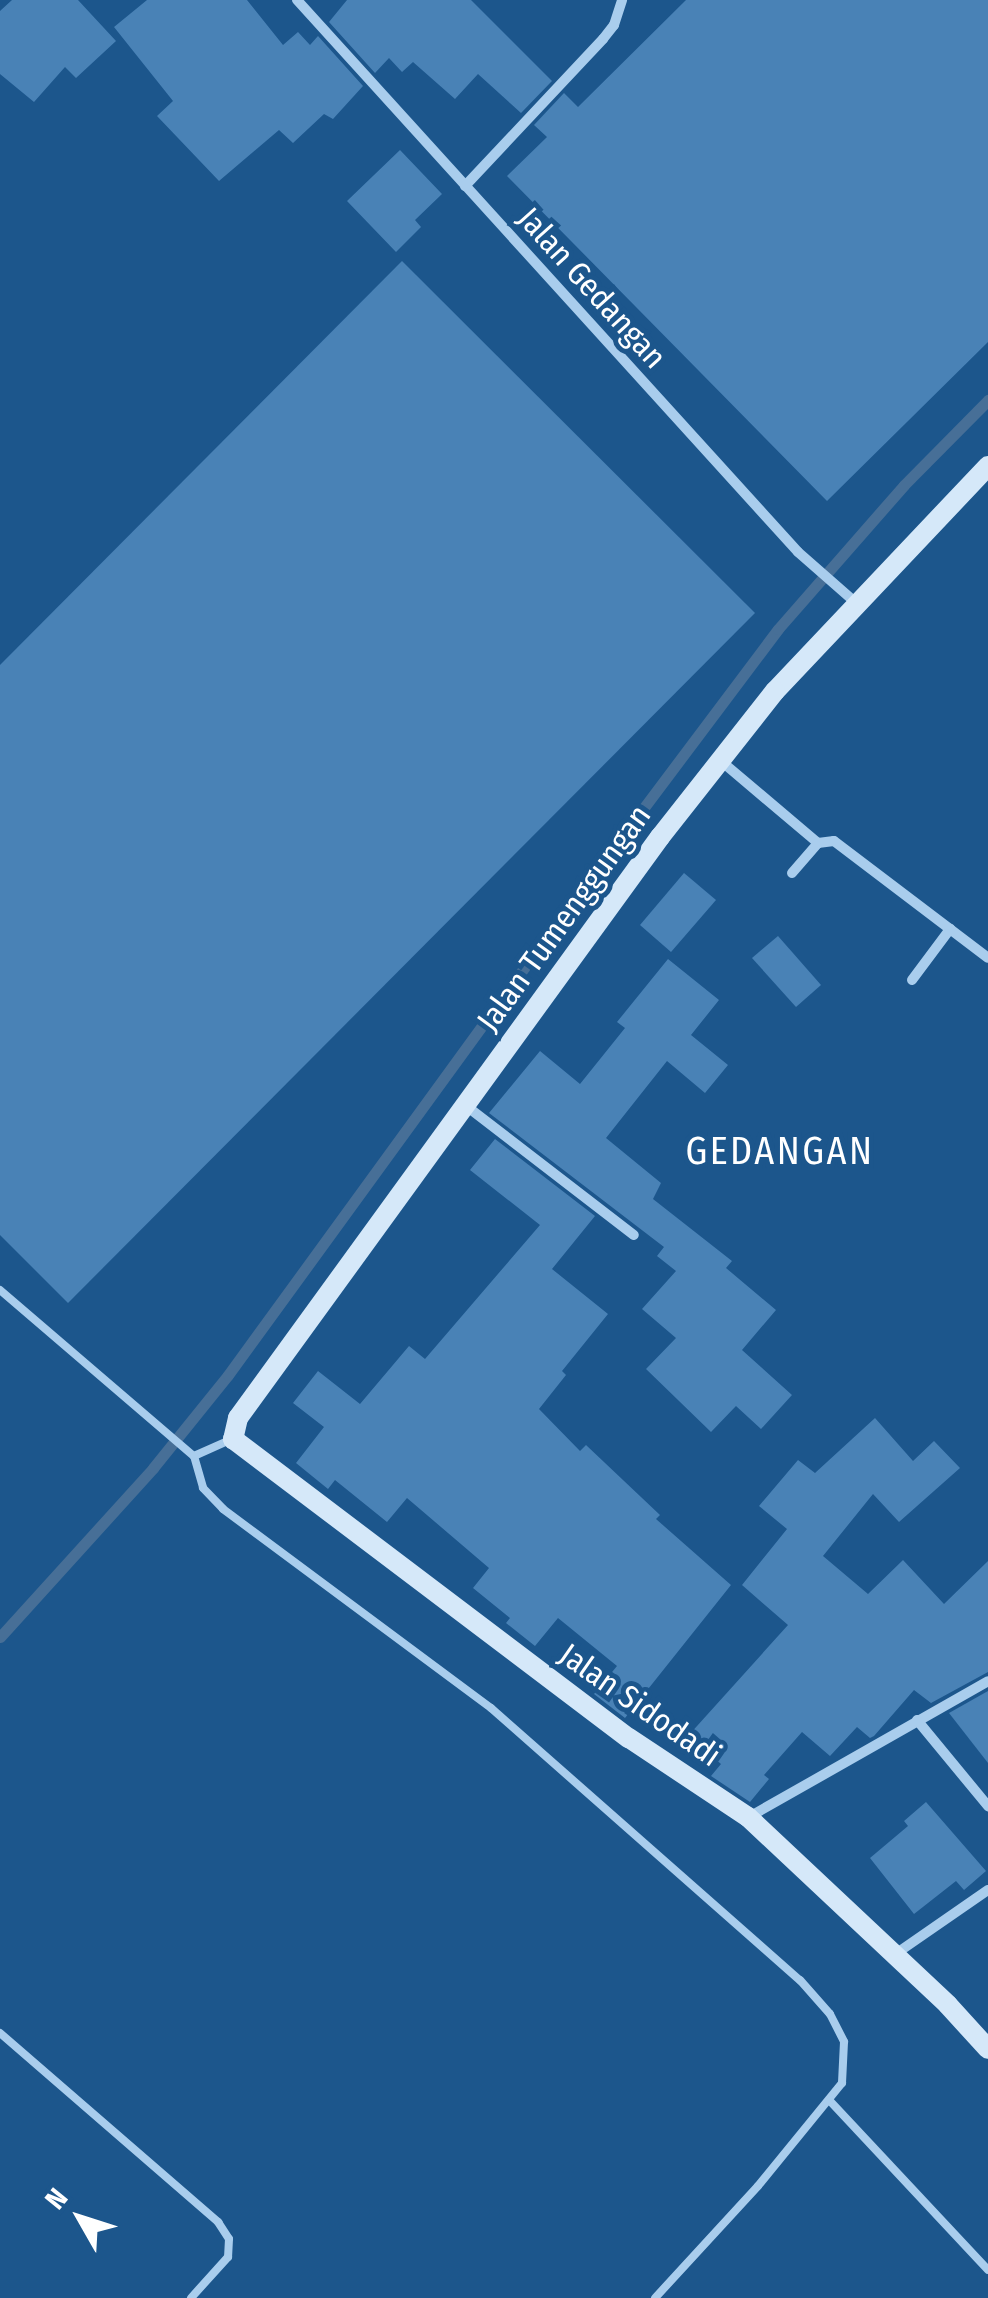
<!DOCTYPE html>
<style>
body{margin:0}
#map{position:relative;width:988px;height:2298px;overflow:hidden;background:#1c568c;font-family:"Fira Sans Condensed",sans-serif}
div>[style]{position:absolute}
.stream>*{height:11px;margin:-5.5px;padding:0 5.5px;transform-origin:5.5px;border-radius:5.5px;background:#476f97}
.building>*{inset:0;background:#4982b6}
.lane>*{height:8px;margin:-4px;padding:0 4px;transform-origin:4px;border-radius:4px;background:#a9cded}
.street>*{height:10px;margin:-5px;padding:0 5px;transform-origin:5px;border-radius:5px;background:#a9cded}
.secondary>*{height:20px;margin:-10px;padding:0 10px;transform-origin:10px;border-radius:10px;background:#d5e8f9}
span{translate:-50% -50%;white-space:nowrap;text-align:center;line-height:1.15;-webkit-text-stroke:10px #1c568c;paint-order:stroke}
.street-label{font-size:32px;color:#fff}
.quarter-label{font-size:38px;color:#fff;letter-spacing:2.5px}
.north{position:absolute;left:30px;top:2168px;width:100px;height:100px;-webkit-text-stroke:8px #1c568c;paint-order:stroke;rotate:309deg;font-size:28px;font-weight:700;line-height:40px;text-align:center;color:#fff}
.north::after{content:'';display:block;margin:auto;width:35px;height:45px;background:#fff;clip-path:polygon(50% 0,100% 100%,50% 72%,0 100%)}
</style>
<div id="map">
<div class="stream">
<i style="left:0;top:1637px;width:228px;rotate:-47.8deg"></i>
<i style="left:153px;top:1468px;width:119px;rotate:-51.1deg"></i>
<i style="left:228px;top:1375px;width:530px;rotate:-53.97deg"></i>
<i style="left:540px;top:946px;width:396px;rotate:-53.1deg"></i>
<i style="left:778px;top:629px;width:191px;rotate:-48.8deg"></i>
<i style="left:904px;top:485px;width:120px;rotate:-45.3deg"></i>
</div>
<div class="building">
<i style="clip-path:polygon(12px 0,78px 0,116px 41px,76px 78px,65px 67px,34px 102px,0 74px,0 11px)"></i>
<i style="clip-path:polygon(147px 0,247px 0,283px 45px,298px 32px,310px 45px,318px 36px,363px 86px,333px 119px,324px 114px,293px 143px,279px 130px,219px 181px,157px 116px,173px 101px,114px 27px)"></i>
<i style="clip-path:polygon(347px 0,471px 0,552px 81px,521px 113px,478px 74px,455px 99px,413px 62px,402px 72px,389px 58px,375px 73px,329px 22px)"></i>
<i style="clip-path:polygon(686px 0,988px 0,988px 342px,827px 501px,507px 176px,547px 137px,534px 125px,564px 93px,578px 107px)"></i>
<i style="clip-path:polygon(400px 150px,442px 194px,415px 220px,421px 227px,396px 252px,347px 201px)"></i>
<i style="clip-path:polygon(402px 261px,755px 613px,68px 1303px,0 1235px,0 665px)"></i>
<i style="clip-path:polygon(684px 873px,716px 900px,671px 952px,640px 925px)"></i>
<i style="clip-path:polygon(778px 936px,821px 985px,796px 1007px,752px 958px)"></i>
<i style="clip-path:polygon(668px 959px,719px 1000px,691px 1035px,728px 1065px,705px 1093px,667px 1061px,606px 1138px,661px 1183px,653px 1199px,732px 1261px,726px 1268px,776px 1310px,742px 1350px,792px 1395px,761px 1429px,736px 1406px,711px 1432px,646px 1369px,676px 1338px,642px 1309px,676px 1271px,657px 1256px,664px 1247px,489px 1113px,540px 1051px,580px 1084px,625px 1028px,617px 1022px)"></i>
<i style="clip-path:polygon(495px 1139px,595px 1216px,552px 1269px,608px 1314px,562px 1371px,566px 1375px,539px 1409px,580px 1451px,586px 1445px,660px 1515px,656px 1519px,731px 1585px,625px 1718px,594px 1694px,617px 1666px,558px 1618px,535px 1646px,506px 1623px,510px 1618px,473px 1588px,489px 1568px,407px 1498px,387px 1522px,335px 1480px,328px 1489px,296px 1463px,324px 1427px,293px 1403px,318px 1371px,360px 1404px,409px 1346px,425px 1359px,540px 1225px,470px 1170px)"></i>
<i style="clip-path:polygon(875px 1418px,913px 1461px,934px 1441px,960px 1468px,899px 1522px,873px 1494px,823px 1556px,868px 1594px,903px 1560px,944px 1604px,988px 1561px,988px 1672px,931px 1703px,914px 1690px,874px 1736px,870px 1738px,857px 1727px,830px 1756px,802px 1732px,764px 1775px,769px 1779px,750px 1802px,711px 1776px,721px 1764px,688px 1736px,788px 1625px,742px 1585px,787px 1529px,759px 1506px,798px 1460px,815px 1473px)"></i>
<i style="clip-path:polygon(988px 1691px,988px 1763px,949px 1713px)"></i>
<i style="clip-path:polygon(926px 1802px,986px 1871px,964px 1890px,956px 1881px,914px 1914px,870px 1858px,908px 1826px,904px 1821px)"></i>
</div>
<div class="lane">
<i style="left:0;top:1290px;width:255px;rotate:40.6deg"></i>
<i style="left:194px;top:1456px;width:39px;rotate:-24deg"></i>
<i style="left:194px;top:1456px;width:33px;rotate:74deg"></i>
<i style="left:203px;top:1488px;width:29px;rotate:46deg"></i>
<i style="left:223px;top:1509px;width:334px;rotate:36.6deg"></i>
<i style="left:491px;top:1708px;width:412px;rotate:41.4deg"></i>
<i style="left:800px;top:1980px;width:45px;rotate:48.6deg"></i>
<i style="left:830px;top:2014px;width:31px;rotate:63deg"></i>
<i style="left:844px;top:2042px;width:41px;rotate:92.8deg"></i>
<i style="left:842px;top:2083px;width:133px;rotate:129.2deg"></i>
<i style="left:758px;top:2186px;width:152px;rotate:132.6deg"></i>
<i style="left:0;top:2033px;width:289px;rotate:40.9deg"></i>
<i style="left:218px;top:2222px;width:20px;rotate:57deg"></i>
<i style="left:229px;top:2239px;width:18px;rotate:93deg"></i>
<i style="left:228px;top:2257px;width:55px;rotate:132.1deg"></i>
<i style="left:830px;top:2101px;width:231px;rotate:46.9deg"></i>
</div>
<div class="street">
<i style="left:297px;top:0;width:745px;rotate:47.77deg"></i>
<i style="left:798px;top:552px;width:77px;rotate:41.3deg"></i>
<i style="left:465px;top:186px;width:202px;rotate:-46.8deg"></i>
<i style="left:603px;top:39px;width:18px;rotate:-52deg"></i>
<i style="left:614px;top:25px;width:26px;rotate:-72deg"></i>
<i style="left:721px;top:761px;width:127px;rotate:40.2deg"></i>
<i style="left:818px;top:843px;width:16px;rotate:-7deg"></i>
<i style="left:834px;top:841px;width:193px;rotate:37.2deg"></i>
<i style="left:792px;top:873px;width:40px;rotate:-49deg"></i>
<i style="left:912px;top:980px;width:64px;rotate:-53.3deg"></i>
<i style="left:465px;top:1105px;width:213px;rotate:37.6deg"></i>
<i style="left:917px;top:1720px;width:112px;rotate:50.5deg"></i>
<i style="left:749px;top:1817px;width:275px;rotate:-29.6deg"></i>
<i style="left:894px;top:1955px;width:114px;rotate:-34.7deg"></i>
</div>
<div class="secondary">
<i style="left:988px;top:466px;width:310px;rotate:133.4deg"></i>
<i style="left:775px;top:691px;width:186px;rotate:128.2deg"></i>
<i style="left:660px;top:837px;width:718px;rotate:125.99deg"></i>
<i style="left:238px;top:1418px;width:22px;rotate:103deg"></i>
<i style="left:233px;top:1439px;width:496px;rotate:37.1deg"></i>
<i style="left:629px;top:1738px;width:143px;rotate:33.6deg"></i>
<i style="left:748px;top:1817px;width:274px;rotate:43.2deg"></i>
<i style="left:948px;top:2005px;width:59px;rotate:47.7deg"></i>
</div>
<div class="street-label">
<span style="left:592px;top:288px;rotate:48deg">Jalan Gedangan</span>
<span style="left:564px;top:918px;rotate:-54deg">Jalan Tumenggungan</span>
<span style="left:640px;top:1705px;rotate:35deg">Jalan Sidodadi</span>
</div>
<div class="quarter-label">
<span style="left:780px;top:1152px">GEDANGAN</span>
</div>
<div class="north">N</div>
</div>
